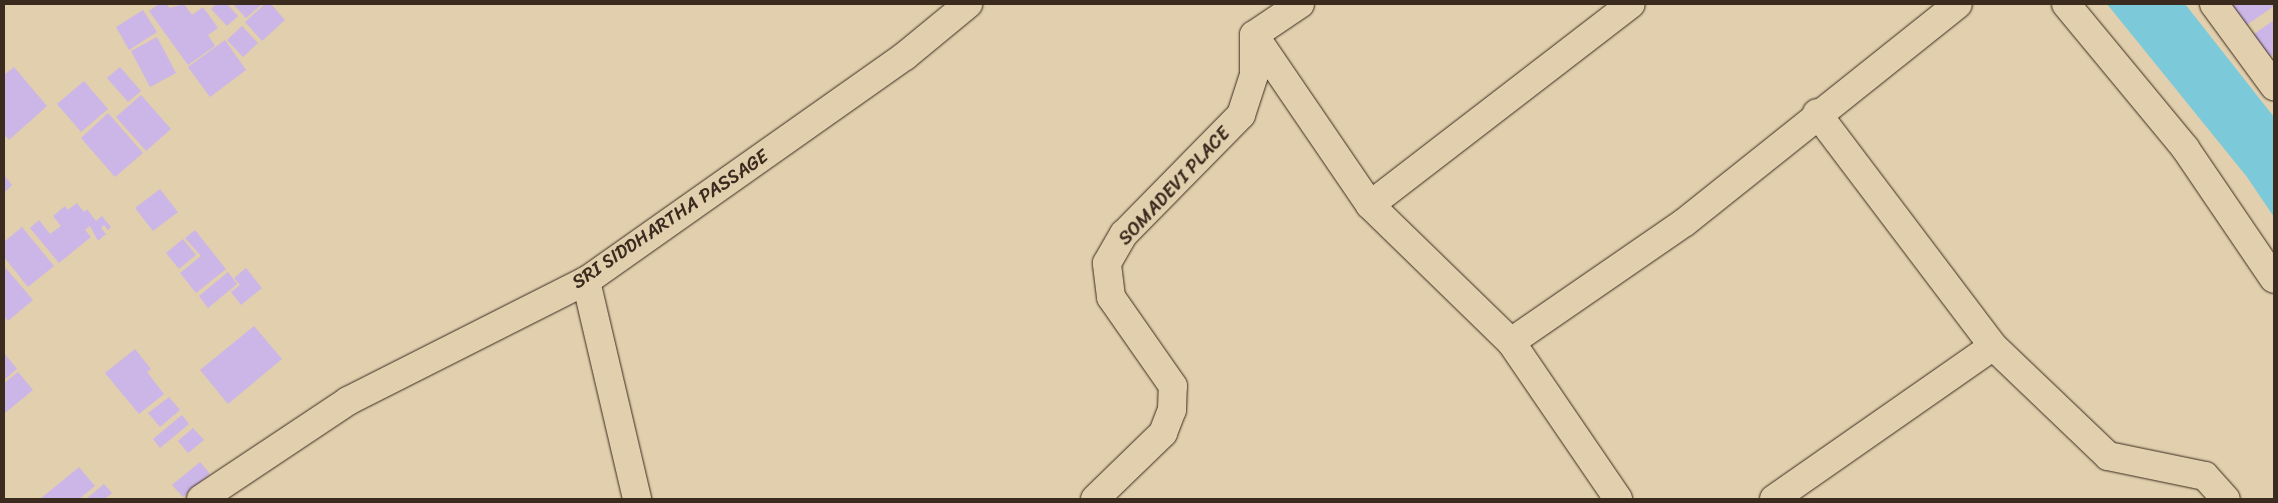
<!DOCTYPE html>
<style>
body{margin:0}
#map{position:relative;width:2278px;height:503px;overflow:hidden;background:#e1cfad;font-family:Sriracha,sans-serif}
div>[style]{position:absolute}
.water>*{inset:0;background:#7cc9da}
.building>*{inset:0;background:#cbb6e7}
.roads{filter:drop-shadow(0 0 1px #3b2a1e) drop-shadow(0 0 1px #3b2a1e)}
.minor>*{height:28px;margin:-14px;padding:0 14px;transform-origin:14px;border-radius:14px;background:#e1cfad}
span{translate:-50% -50%;white-space:nowrap;text-align:center;line-height:1.15;-webkit-text-stroke:4px #e1cfad;paint-order:stroke}
.street-label{font-size:19px;color:#3b2a1e}
.frame{position:absolute;inset:0;border:5px solid #3b2a1e;pointer-events:none}
</style>
<div id="map">
<div class="water">
<i style="clip-path:polygon(2107px 4px,2185px 4px,2274px 117px,2274px 217px,2247px 177px)"></i>
</div>
<div class="building">
<i style="clip-path:polygon(159px 4px,166px 4px,170px 8px,184px 4px,192px 15px,203px 7px,218px 28px,208px 35px,215px 46px,188px 65px,149px 11px)"></i>
<i style="clip-path:polygon(216px 4px,227px 4px,238px 16px,227px 26px,211px 9px)"></i>
<i style="clip-path:polygon(233px 4px,262px 4px,246px 18px)"></i>
<i style="clip-path:polygon(265px 4px,271px 4px,285px 20px,262px 41px,245px 22px)"></i>
<i style="clip-path:polygon(2218px 4px,2273px 4px,2274px 6px,2238px 31px)"></i>
<i style="clip-path:polygon(143px 10px,157px 32px,129px 50px,116px 27px)"></i>
<i style="clip-path:polygon(2274px 20px,2274px 54px,2262px 62px,2247px 39px)"></i>
<i style="clip-path:polygon(242px 26px,258px 43px,243px 57px,227px 40px)"></i>
<i style="clip-path:polygon(157px 37px,176px 73px,150px 87px,131px 51px)"></i>
<i style="clip-path:polygon(225px 40px,246px 70px,210px 97px,188px 67px)"></i>
<i style="clip-path:polygon(14px 67px,47px 106px,9px 140px,4px 134px,4px 75px)"></i>
<i style="clip-path:polygon(120px 67px,141px 91px,128px 102px,107px 78px)"></i>
<i style="clip-path:polygon(84px 81px,108px 109px,81px 132px,57px 104px)"></i>
<i style="clip-path:polygon(141px 95px,171px 129px,146px 151px,116px 117px)"></i>
<i style="clip-path:polygon(108px 113px,143px 153px,115px 177px,81px 138px)"></i>
<i style="clip-path:polygon(4px 175px,12px 185px,4px 193px)"></i>
<i style="clip-path:polygon(160px 189px,178px 212px,153px 231px,135px 208px)"></i>
<i style="clip-path:polygon(77px 203px,84px 212px,87px 209px,96px 221px,102px 216px,111px 227px,108px 230px,104px 225px,101px 228px,106px 234px,98px 241px,90px 226px,85px 230px,91px 237px,59px 263px,30px 228px,39px 220px,50px 234px,61px 226px,53px 216px,65px 206px,68px 210px)"></i>
<i style="clip-path:polygon(22px 227px,54px 266px,28px 287px,4px 257px,4px 242px)"></i>
<i style="clip-path:polygon(195px 230px,226px 269px,196px 293px,180px 273px,201px 256px,185px 238px)"></i>
<i style="clip-path:polygon(183px 239px,196px 255px,179px 269px,166px 253px)"></i>
<i style="clip-path:polygon(4px 266px,33px 300px,8px 321px,4px 316px)"></i>
<i style="clip-path:polygon(246px 268px,262px 288px,241px 305px,231px 292px,240px 285px,234px 278px)"></i>
<i style="clip-path:polygon(228px 272px,237px 284px,208px 308px,199px 296px)"></i>
<i style="clip-path:polygon(254px 326px,282px 359px,228px 404px,200px 370px)"></i>
<i style="clip-path:polygon(135px 349px,151px 369px,147px 372px,164px 394px,139px 414px,105px 373px)"></i>
<i style="clip-path:polygon(4px 353px,17px 369px,4px 380px)"></i>
<i style="clip-path:polygon(18px 372px,33px 390px,5px 413px,4px 383px)"></i>
<i style="clip-path:polygon(169px 397px,180px 410px,160px 427px,148px 413px)"></i>
<i style="clip-path:polygon(182px 415px,189px 424px,160px 448px,153px 439px)"></i>
<i style="clip-path:polygon(193px 428px,204px 440px,188px 453px,178px 441px)"></i>
<i style="clip-path:polygon(200px 462px,210px 474px,183px 497px,172px 485px)"></i>
<i style="clip-path:polygon(79px 467px,95px 486px,79px 499px,40px 499px)"></i>
<i style="clip-path:polygon(104px 484px,112px 493px,105px 499px,86px 499px)"></i>
</div>
<div class="roads">
<div class="minor">
<i style="left:1300px;top:4px;width:55px;rotate:146deg"></i>
<i style="left:1254px;top:35px;width:206px;rotate:55.7deg"></i>
<i style="left:1370px;top:205px;width:197px;rotate:44.2deg"></i>
<i style="left:1511px;top:342px;width:190px;rotate:55.7deg"></i>
<i style="left:2066px;top:4px;width:187px;rotate:50.4deg"></i>
<i style="left:2185px;top:148px;width:158px;rotate:55.8deg"></i>
<i style="left:2214px;top:4px;width:102px;rotate:53.8deg"></i>
<i style="left:1370px;top:205px;width:329px;rotate:-37.6deg"></i>
<i style="left:586px;top:281px;width:224px;rotate:76.8deg"></i>
<i style="left:1511px;top:342px;width:211px;rotate:-34.6deg"></i>
<i style="left:1685px;top:222px;width:349px;rotate:-38.6deg"></i>
<i style="left:1993px;top:346px;width:159px;rotate:43.7deg"></i>
<i style="left:2108px;top:456px;width:99px;rotate:11.7deg"></i>
<i style="left:2205px;top:476px;width:31px;rotate:48deg"></i>
<i style="left:201px;top:499px;width:177px;rotate:-33.7deg"></i>
<i style="left:348px;top:401px;width:267px;rotate:-26.8deg"></i>
<i style="left:586px;top:281px;width:390px;rotate:-35.2deg"></i>
<i style="left:905px;top:56px;width:82px;rotate:-39.5deg"></i>
<i style="left:1095px;top:499px;width:95px;rotate:-44.1deg"></i>
<i style="left:1163px;top:433px;width:25px;rotate:-69deg"></i>
<i style="left:1172px;top:410px;width:24px;rotate:-88deg"></i>
<i style="left:1173px;top:386px;width:108px;rotate:-124.9deg"></i>
<i style="left:1111px;top:297px;width:34px;rotate:-97deg"></i>
<i style="left:1107px;top:263px;width:34px;rotate:-60deg"></i>
<i style="left:1124px;top:234px;width:167px;rotate:-45.5deg"></i>
<i style="left:1241px;top:115px;width:42px;rotate:-72deg"></i>
<i style="left:1254px;top:75px;width:40px;rotate:-90deg"></i>
<i style="left:1774px;top:499px;width:267px;rotate:-34.9deg"></i>
<i style="left:1993px;top:346px;width:292px;rotate:-127.1deg"></i>
</div>
</div>
<div class="street-label">
<span style="left:1174px;top:186px;rotate:-47deg">SOMADEVI PLACE</span>
<span style="left:670px;top:219px;rotate:-34deg">SRI SIDDHARTHA PASSAGE</span>
</div>
<div class="frame"></div>
</div>
